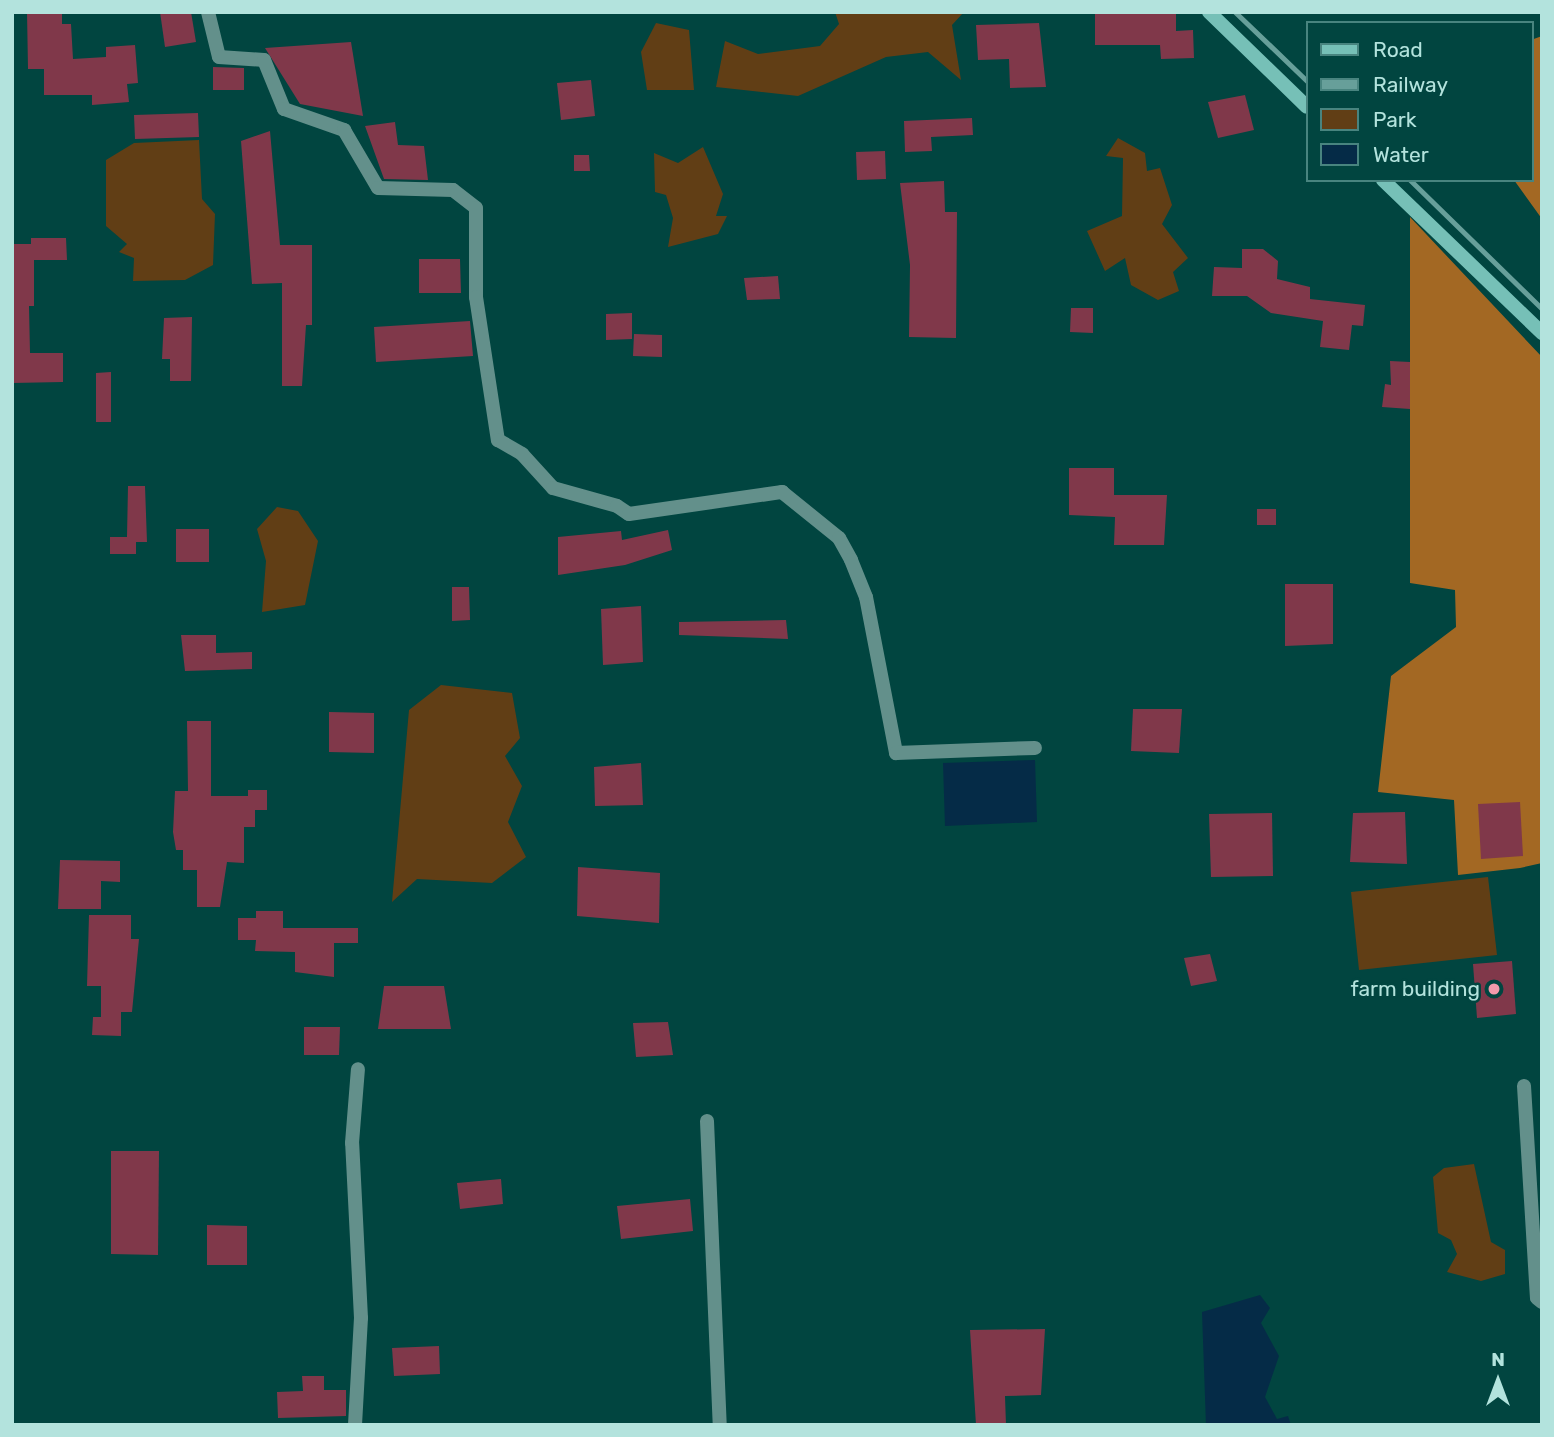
<!DOCTYPE html>
<style>
body{margin:0}
#map{position:relative;width:1554px;height:1437px;overflow:hidden;background:#014540;font-family:Rubik,sans-serif}
div>[style]{position:absolute}
.green>*{inset:0;background:#613e15}
.forest>*{inset:0;background:#a36823}
.water>*{inset:0;background:#052b47}
.building>*{inset:0;background:#80384a}
.minor>*{height:14px;margin:-7px;padding:0 7px;transform-origin:7px;border-radius:7px;background:#63908b}
.secondary>*{height:14px;margin:-7px;padding:0 7px;transform-origin:7px;border-radius:7px;background:#76c0b7}
.rail>*{height:5px;margin:-2.5px;padding:0 2.5px;transform-origin:2.5px;border-radius:2.5px;background:#679f9a}
.dots>*{width:19px;height:19px;translate:-50% -50%;box-sizing:border-box;border:4px solid #014540;border-radius:50%}
span{translate:-50% -50%;white-space:nowrap;text-align:center;line-height:1.15;-webkit-text-stroke:5px #014540;paint-order:stroke}
.poi-label{font-size:21px;color:#b3e3dd}
.right{translate:-100% -50%;text-align:right}
.frame{position:absolute;inset:0;border:14px solid #b3e3dd;pointer-events:none}
.legend{position:absolute;left:1306px;top:21px;width:228px;height:161px;box-sizing:border-box;background:#014540;border:2px solid #48847f;margin:0;padding:9px 12px;list-style:none;font-size:21px;color:#b3e3dd}
.legend li{display:flex;align-items:center;gap:14px;height:35px}
.legend b{width:35px;border:2px solid #48847f}
.north{position:absolute;left:1463px;top:1346px;width:70px;height:70px;-webkit-text-stroke:5px #014540;paint-order:stroke;rotate:0deg;font-size:19px;font-weight:700;line-height:28px;text-align:center;color:#b3e3dd}
.north::after{content:'';display:block;margin:auto;width:24px;height:32px;background:#b3e3dd;clip-path:polygon(50% 0,100% 100%,50% 72%,0 100%)}
</style>
<div id="map">
<div class="green">
<i style="clip-path:polygon(835px 12px,964px 12px,952px 25px,961px 80px,928px 52px,886px 57px,798px 96px,716px 87px,725px 41px,758px 54px,820px 46px,839px 24px)"></i>
<i style="clip-path:polygon(656px 23px,689px 30px,694px 90px,647px 90px,641px 52px)"></i>
<i style="clip-path:polygon(1118px 138px,1145px 153px,1147px 171px,1160px 168px,1172px 205px,1162px 224px,1188px 258px,1173px 272px,1179px 291px,1158px 300px,1131px 285px,1125px 258px,1105px 271px,1087px 231px,1122px 216px,1123px 158px,1106px 156px)"></i>
<i style="clip-path:polygon(199px 140px,202px 199px,215px 214px,213px 265px,185px 280px,133px 281px,134px 258px,119px 252px,127px 244px,106px 226px,106px 160px,134px 143px)"></i>
<i style="clip-path:polygon(703px 147px,723px 194px,716px 216px,727px 216px,718px 234px,668px 247px,673px 218px,666px 195px,655px 192px,654px 153px,678px 163px)"></i>
<i style="clip-path:polygon(277px 507px,298px 511px,318px 541px,305px 605px,262px 612px,266px 561px,257px 529px)"></i>
<i style="clip-path:polygon(441px 685px,512px 693px,520px 738px,505px 756px,522px 786px,508px 822px,526px 857px,492px 883px,417px 879px,392px 902px,409px 710px)"></i>
<i style="clip-path:polygon(1488px 877px,1497px 955px,1359px 970px,1351px 892px)"></i>
<i style="clip-path:polygon(1474px 1164px,1491px 1242px,1505px 1250px,1505px 1274px,1481px 1281px,1447px 1272px,1457px 1254px,1451px 1240px,1438px 1233px,1433px 1177px,1444px 1168px)"></i>
</div>
<div class="forest">
<i style="clip-path:polygon(1542px 36px,1542px 219px,1514px 180px,1531px 180px,1531px 40px)"></i>
<i style="clip-path:polygon(1410px 217px,1542px 357px,1542px 863px,1520px 868px,1458px 875px,1454px 800px,1378px 792px,1391px 676px,1456px 627px,1455px 590px,1410px 583px)"></i>
</div>
<div class="water">
<i style="clip-path:polygon(1035px 760px,1037px 822px,945px 826px,943px 763px)"></i>
<i style="clip-path:polygon(1260px 1295px,1270px 1308px,1261px 1323px,1279px 1356px,1265px 1397px,1277px 1419px,1288px 1416px,1291px 1425px,1206px 1425px,1202px 1312px)"></i>
</div>
<div class="building">
<i style="clip-path:polygon(27px 12px,62px 12px,62px 24px,71px 24px,73px 59px,106px 57px,106px 47px,135px 45px,138px 83px,127px 84px,129px 102px,92px 105px,92px 95px,44px 95px,44px 69px,28px 69px)"></i>
<i style="clip-path:polygon(160px 12px,191px 12px,196px 42px,165px 47px)"></i>
<i style="clip-path:polygon(1095px 12px,1176px 12px,1176px 31px,1193px 30px,1194px 58px,1161px 59px,1160px 45px,1095px 45px)"></i>
<i style="clip-path:polygon(1039px 23px,1046px 87px,1010px 88px,1009px 59px,978px 60px,976px 25px)"></i>
<i style="clip-path:polygon(351px 42px,363px 116px,300px 104px,265px 48px)"></i>
<i style="clip-path:polygon(213px 67px,244px 68px,244px 90px,213px 90px)"></i>
<i style="clip-path:polygon(591px 80px,595px 116px,561px 120px,557px 83px)"></i>
<i style="clip-path:polygon(1245px 95px,1254px 130px,1218px 138px,1208px 102px)"></i>
<i style="clip-path:polygon(198px 113px,199px 137px,135px 139px,134px 115px)"></i>
<i style="clip-path:polygon(972px 118px,973px 135px,931px 137px,932px 151px,905px 152px,904px 121px)"></i>
<i style="clip-path:polygon(395px 122px,398px 145px,424px 146px,428px 180px,384px 179px,365px 126px)"></i>
<i style="clip-path:polygon(270px 131px,280px 245px,312px 245px,312px 325px,306px 325px,302px 386px,282px 386px,282px 283px,252px 284px,241px 141px)"></i>
<i style="clip-path:polygon(885px 151px,886px 179px,857px 180px,856px 152px)"></i>
<i style="clip-path:polygon(574px 155px,589px 155px,590px 171px,574px 171px)"></i>
<i style="clip-path:polygon(944px 181px,945px 212px,957px 212px,956px 338px,909px 337px,910px 265px,900px 183px)"></i>
<i style="clip-path:polygon(31px 238px,66px 238px,67px 260px,34px 260px,34px 306px,29px 306px,30px 353px,63px 353px,63px 382px,12px 383px,12px 244px,31px 244px)"></i>
<i style="clip-path:polygon(1242px 249px,1263px 249px,1278px 261px,1277px 279px,1310px 287px,1310px 299px,1365px 305px,1363px 326px,1352px 325px,1349px 350px,1320px 347px,1323px 321px,1271px 313px,1247px 296px,1212px 296px,1214px 267px,1242px 268px)"></i>
<i style="clip-path:polygon(419px 259px,460px 259px,461px 293px,419px 293px)"></i>
<i style="clip-path:polygon(778px 276px,780px 299px,747px 300px,744px 278px)"></i>
<i style="clip-path:polygon(1071px 308px,1093px 308px,1093px 333px,1070px 332px)"></i>
<i style="clip-path:polygon(632px 313px,632px 339px,606px 340px,606px 314px)"></i>
<i style="clip-path:polygon(192px 317px,191px 381px,170px 381px,170px 359px,162px 359px,164px 318px)"></i>
<i style="clip-path:polygon(470px 321px,473px 356px,376px 362px,374px 327px)"></i>
<i style="clip-path:polygon(634px 334px,662px 335px,662px 357px,633px 356px)"></i>
<i style="clip-path:polygon(1390px 361px,1410px 362px,1410px 409px,1382px 407px,1385px 384px,1391px 385px)"></i>
<i style="clip-path:polygon(111px 372px,111px 422px,96px 422px,96px 373px)"></i>
<i style="clip-path:polygon(1069px 468px,1114px 468px,1114px 495px,1167px 495px,1164px 545px,1114px 545px,1115px 517px,1069px 515px)"></i>
<i style="clip-path:polygon(128px 486px,145px 486px,147px 542px,136px 542px,136px 554px,110px 554px,110px 537px,127px 537px)"></i>
<i style="clip-path:polygon(1257px 509px,1276px 509px,1276px 525px,1257px 525px)"></i>
<i style="clip-path:polygon(176px 529px,209px 529px,209px 562px,176px 562px)"></i>
<i style="clip-path:polygon(668px 530px,672px 550px,625px 565px,558px 575px,558px 537px,621px 531px,622px 540px)"></i>
<i style="clip-path:polygon(1285px 584px,1333px 584px,1333px 644px,1285px 646px)"></i>
<i style="clip-path:polygon(452px 587px,469px 587px,470px 620px,452px 621px)"></i>
<i style="clip-path:polygon(641px 606px,643px 662px,603px 665px,601px 609px)"></i>
<i style="clip-path:polygon(786px 620px,788px 639px,679px 635px,679px 622px)"></i>
<i style="clip-path:polygon(181px 635px,216px 635px,216px 653px,252px 652px,252px 669px,185px 671px)"></i>
<i style="clip-path:polygon(1133px 709px,1182px 709px,1179px 753px,1131px 751px)"></i>
<i style="clip-path:polygon(329px 712px,374px 713px,374px 753px,329px 752px)"></i>
<i style="clip-path:polygon(187px 721px,211px 721px,211px 796px,248px 796px,248px 790px,267px 790px,267px 810px,255px 810px,255px 827px,244px 827px,244px 863px,227px 862px,220px 907px,197px 907px,197px 870px,183px 870px,183px 850px,176px 850px,173px 832px,175px 791px,188px 791px)"></i>
<i style="clip-path:polygon(641px 763px,643px 805px,595px 806px,594px 767px)"></i>
<i style="clip-path:polygon(1520px 802px,1523px 856px,1481px 859px,1478px 804px)"></i>
<i style="clip-path:polygon(1405px 812px,1407px 864px,1350px 862px,1353px 813px)"></i>
<i style="clip-path:polygon(1272px 813px,1273px 876px,1211px 877px,1209px 814px)"></i>
<i style="clip-path:polygon(60px 860px,120px 861px,120px 882px,101px 881px,101px 909px,58px 909px)"></i>
<i style="clip-path:polygon(578px 867px,660px 873px,659px 923px,577px 916px)"></i>
<i style="clip-path:polygon(256px 911px,283px 911px,283px 928px,358px 928px,358px 943px,334px 943px,334px 977px,295px 972px,295px 952px,255px 951px,256px 940px,238px 940px,238px 918px,256px 918px)"></i>
<i style="clip-path:polygon(89px 915px,131px 915px,131px 939px,139px 939px,132px 1012px,121px 1012px,121px 1036px,92px 1035px,93px 1017px,101px 1017px,101px 986px,87px 986px)"></i>
<i style="clip-path:polygon(1210px 954px,1217px 981px,1191px 986px,1184px 958px)"></i>
<i style="clip-path:polygon(1512px 961px,1516px 1014px,1477px 1018px,1473px 964px)"></i>
<i style="clip-path:polygon(384px 986px,444px 986px,451px 1029px,378px 1029px)"></i>
<i style="clip-path:polygon(668px 1022px,673px 1055px,636px 1057px,633px 1023px)"></i>
<i style="clip-path:polygon(304px 1027px,340px 1027px,339px 1055px,304px 1055px)"></i>
<i style="clip-path:polygon(111px 1151px,159px 1151px,158px 1255px,111px 1254px)"></i>
<i style="clip-path:polygon(501px 1179px,503px 1204px,460px 1209px,457px 1183px)"></i>
<i style="clip-path:polygon(690px 1199px,693px 1231px,621px 1239px,617px 1206px)"></i>
<i style="clip-path:polygon(207px 1225px,247px 1226px,247px 1265px,207px 1265px)"></i>
<i style="clip-path:polygon(1045px 1329px,1041px 1395px,1005px 1396px,1006px 1425px,976px 1425px,970px 1330px)"></i>
<i style="clip-path:polygon(439px 1346px,440px 1374px,394px 1376px,392px 1348px)"></i>
<i style="clip-path:polygon(302px 1376px,324px 1376px,324px 1390px,346px 1390px,346px 1416px,278px 1418px,277px 1392px,303px 1391px)"></i>
</div>
<div class="minor">
<i style="left:208px;top:12px;width:46px;rotate:76.3deg"></i>
<i style="left:219px;top:57px;width:45px;rotate:3.8deg"></i>
<i style="left:264px;top:60px;width:53px;rotate:67.8deg"></i>
<i style="left:284px;top:109px;width:64px;rotate:19.3deg"></i>
<i style="left:344px;top:130px;width:67px;rotate:59.6deg"></i>
<i style="left:378px;top:188px;width:75px;rotate:1.5deg"></i>
<i style="left:453px;top:190px;width:29px;rotate:38deg"></i>
<i style="left:476px;top:208px;width:89px;rotate:90deg"></i>
<i style="left:476px;top:297px;width:145px;rotate:81.3deg"></i>
<i style="left:498px;top:440px;width:28px;rotate:30deg"></i>
<i style="left:522px;top:454px;width:46px;rotate:47.6deg"></i>
<i style="left:553px;top:488px;width:66px;rotate:15.7deg"></i>
<i style="left:617px;top:506px;width:14px;rotate:34deg"></i>
<i style="left:629px;top:514px;width:155px;rotate:-8.2deg"></i>
<i style="left:782px;top:492px;width:73px;rotate:38.9deg"></i>
<i style="left:839px;top:538px;width:25px;rotate:61deg"></i>
<i style="left:851px;top:560px;width:40px;rotate:68deg"></i>
<i style="left:866px;top:597px;width:159px;rotate:79.1deg"></i>
<i style="left:896px;top:753px;width:139px;rotate:-2.1deg"></i>
<i style="left:1524px;top:1086px;width:212px;rotate:86.5deg"></i>
<i style="left:1537px;top:1298px;width:6px;rotate:39deg"></i>
<i style="left:707px;top:1121px;width:304px;rotate:87.6deg"></i>
<i style="left:355px;top:1425px;width:107px;rotate:-86.8deg"></i>
<i style="left:361px;top:1318px;width:175px;rotate:-92.9deg"></i>
<i style="left:352px;top:1143px;width:74px;rotate:-85.4deg"></i>
</div>
<div class="secondary">
<i style="left:1209px;top:12px;width:136px;rotate:44.1deg"></i>
<i style="left:1383px;top:180px;width:221px;rotate:43.9deg"></i>
</div>
<div class="rail">
<i style="left:1235px;top:12px;width:100px;rotate:43.8deg"></i>
<i style="left:1410px;top:180px;width:185px;rotate:44.3deg"></i>
</div>
<div class="dots">
<i style="left:1494px;top:989px;background:#f29aac"></i>
</div>
<div class="poi-label">
<span class="right" style="left:1480px;top:989px">farm building</span>
</div>
<div class="frame"></div>
<ul class="legend">
<li><b style="height:9px;background:#76c0b7"></b>Road</li>
<li><b style="height:9px;background:#679f9a"></b>Railway</li>
<li><b style="height:19px;background:#613e15"></b>Park</li>
<li><b style="height:19px;background:#052b47"></b>Water</li>
</ul>
<div class="north">N</div>
</div>
